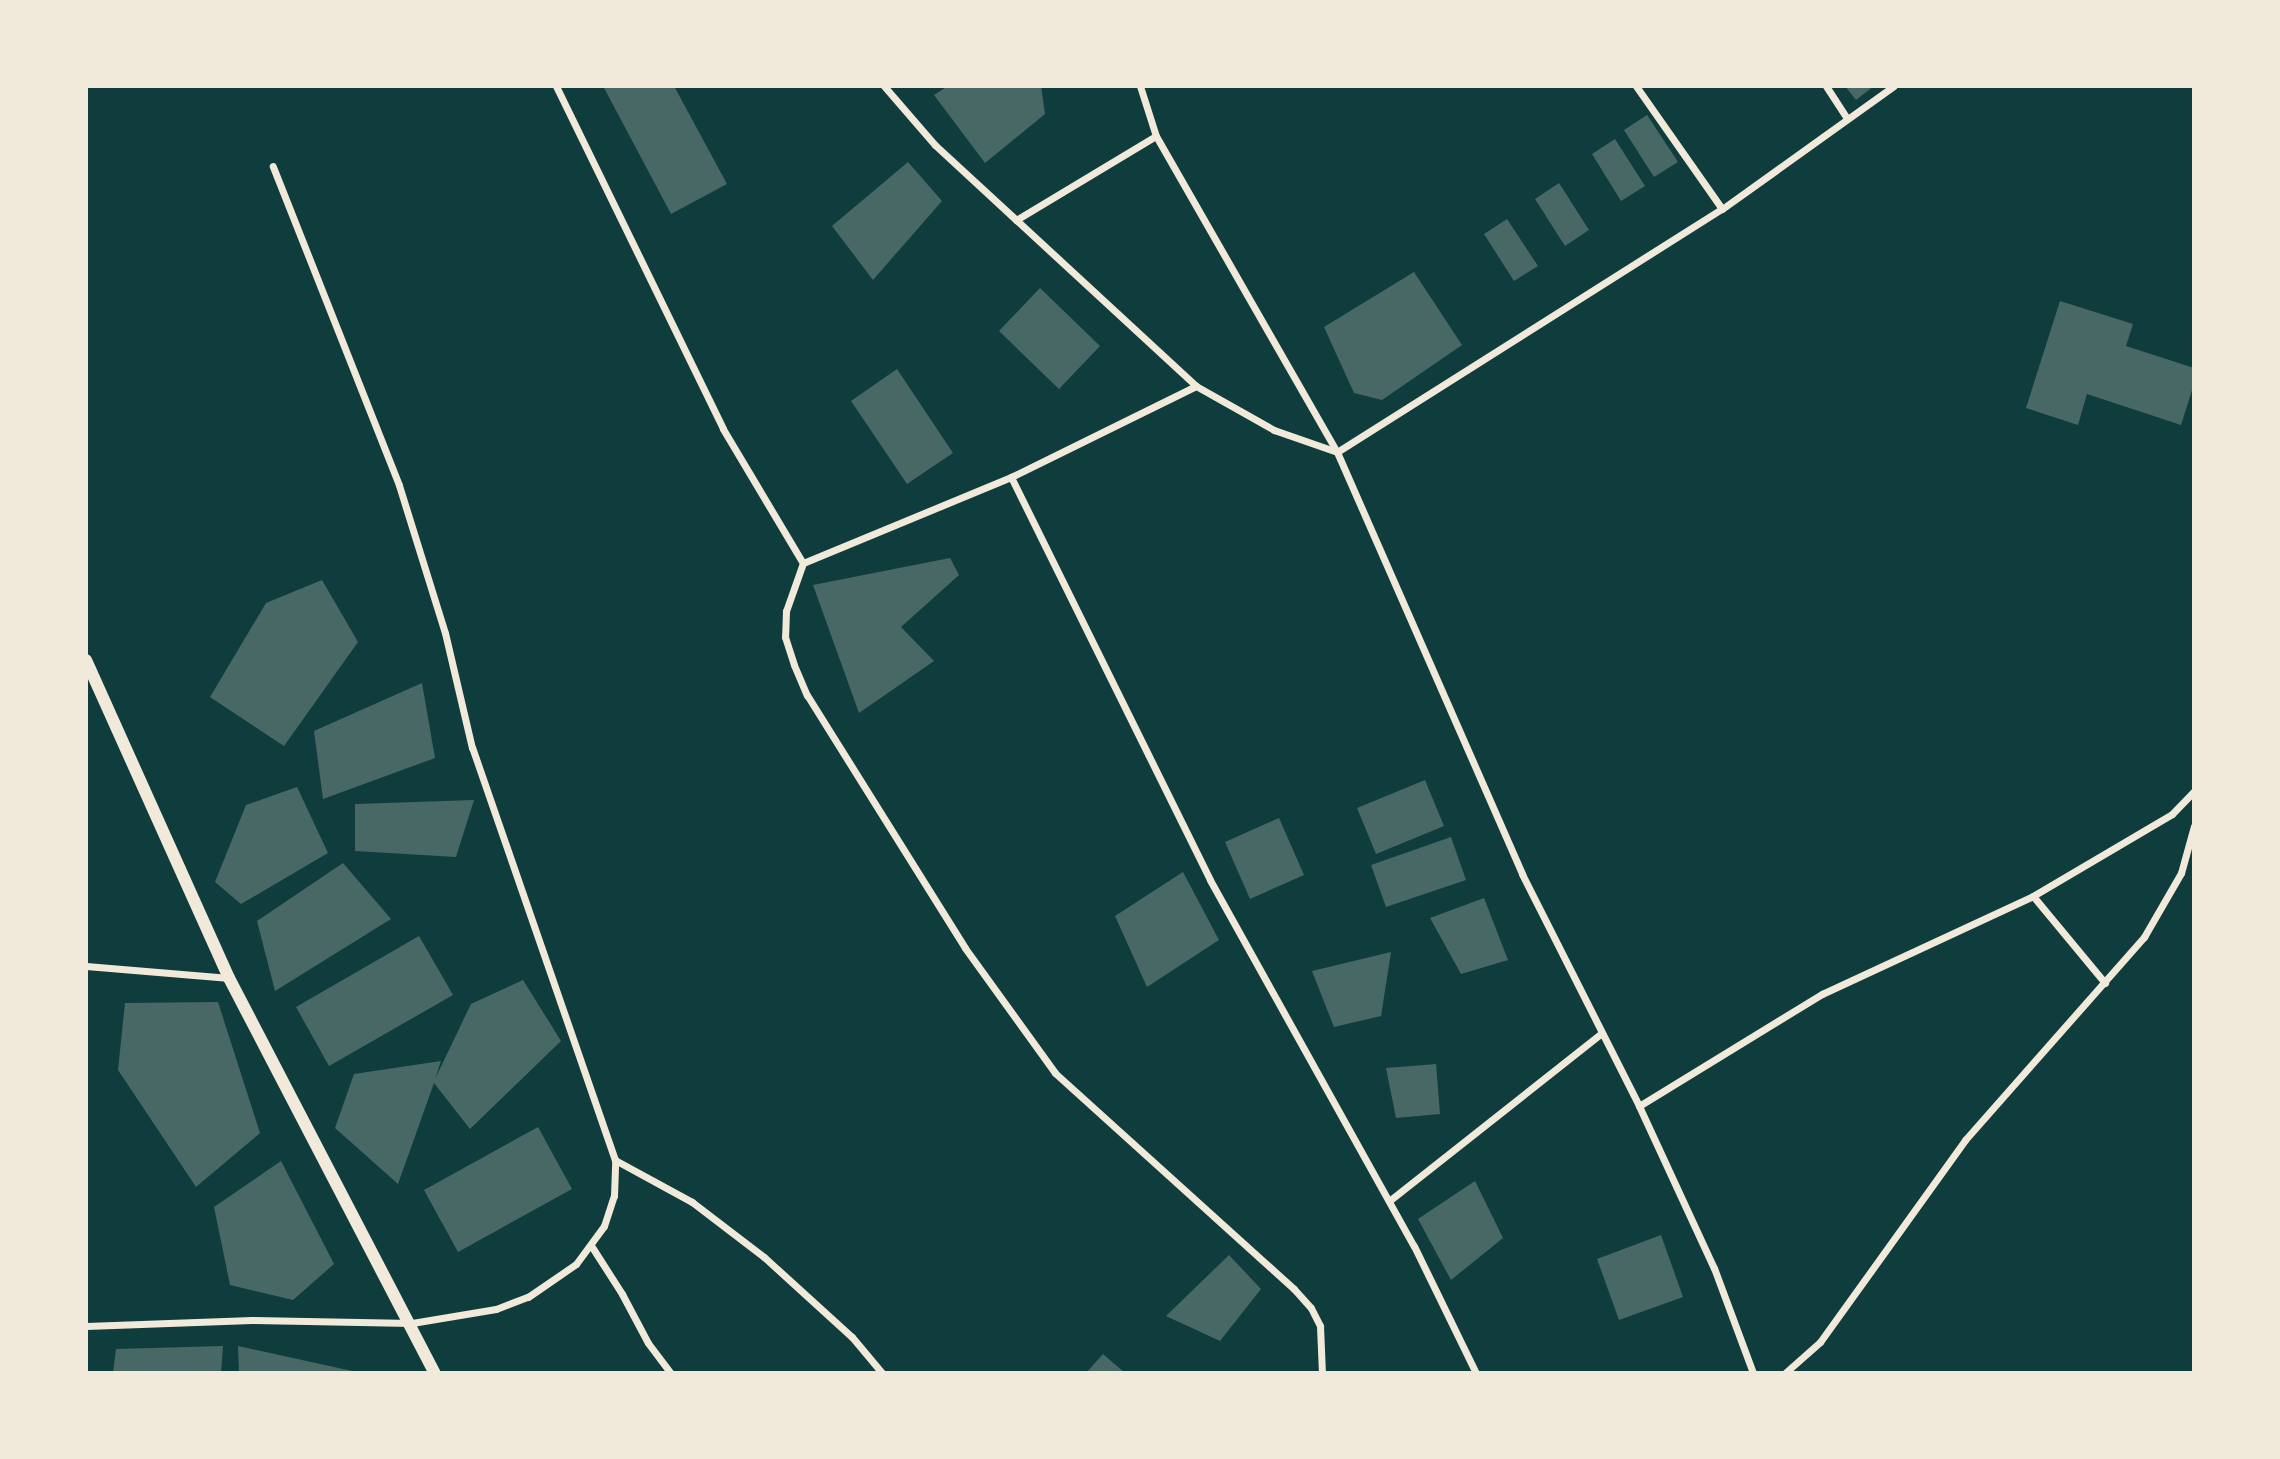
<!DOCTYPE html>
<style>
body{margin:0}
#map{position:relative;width:2280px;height:1459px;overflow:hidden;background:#0f3d3e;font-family:Mulish,sans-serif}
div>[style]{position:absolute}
.building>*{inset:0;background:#486865}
.minor>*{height:7px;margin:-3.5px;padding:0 3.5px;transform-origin:3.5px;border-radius:3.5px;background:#f1e9da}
.tertiary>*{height:12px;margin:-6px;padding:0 6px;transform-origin:6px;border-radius:6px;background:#f1e9da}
span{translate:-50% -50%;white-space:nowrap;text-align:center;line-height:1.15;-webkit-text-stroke:6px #f1e9da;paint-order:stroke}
.frame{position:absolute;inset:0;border:88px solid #f1e9da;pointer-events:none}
</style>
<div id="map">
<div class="building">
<i style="clip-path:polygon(603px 86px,674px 86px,727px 184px,671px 214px)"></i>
<i style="clip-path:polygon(948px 86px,1041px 86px,1045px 114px,985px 163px,934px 95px)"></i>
<i style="clip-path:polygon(1845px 86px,1874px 86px,1856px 100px)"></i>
<i style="clip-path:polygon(1647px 115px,1678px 162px,1654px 177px,1624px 130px)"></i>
<i style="clip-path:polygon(1615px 139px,1645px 186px,1621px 201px,1592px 154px)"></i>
<i style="clip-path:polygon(908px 162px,942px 201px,873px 280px,832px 226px)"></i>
<i style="clip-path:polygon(1559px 183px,1589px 230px,1565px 246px,1535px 199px)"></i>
<i style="clip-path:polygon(1507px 219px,1538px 266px,1514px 281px,1484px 234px)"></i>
<i style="clip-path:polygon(1414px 272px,1462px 345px,1382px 400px,1354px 393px,1324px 327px)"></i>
<i style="clip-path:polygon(1040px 288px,1100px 346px,1059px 389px,999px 331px)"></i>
<i style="clip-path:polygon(2060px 301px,2133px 324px,2126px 346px,2194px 368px,2194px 384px,2181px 425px,2087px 394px,2078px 425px,2026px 408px)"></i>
<i style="clip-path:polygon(897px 369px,953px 453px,907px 484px,851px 401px)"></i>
<i style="clip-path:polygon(950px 558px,959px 575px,901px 627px,934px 661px,859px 713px,813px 585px)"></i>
<i style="clip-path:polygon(322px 580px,358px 642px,284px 746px,210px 697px,266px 603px)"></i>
<i style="clip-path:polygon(422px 683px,435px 758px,323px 799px,314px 731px)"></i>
<i style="clip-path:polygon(1425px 780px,1444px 826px,1376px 854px,1357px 808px)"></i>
<i style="clip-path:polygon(297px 787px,328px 853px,241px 904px,215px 882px,246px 805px)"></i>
<i style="clip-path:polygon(474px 800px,456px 857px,355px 851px,355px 804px)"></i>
<i style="clip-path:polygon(1279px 818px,1304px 875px,1250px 899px,1225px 842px)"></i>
<i style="clip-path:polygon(1451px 837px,1466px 880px,1386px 907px,1371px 865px)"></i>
<i style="clip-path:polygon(343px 863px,391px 919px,275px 991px,257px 921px)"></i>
<i style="clip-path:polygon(1183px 872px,1219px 940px,1147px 987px,1115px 916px)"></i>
<i style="clip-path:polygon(1484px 898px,1508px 960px,1461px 974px,1430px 918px)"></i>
<i style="clip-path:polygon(419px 936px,453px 995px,329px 1066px,296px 1007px)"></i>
<i style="clip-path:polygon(1391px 952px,1381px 1016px,1334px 1027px,1312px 971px)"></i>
<i style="clip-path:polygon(523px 980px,561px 1041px,470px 1129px,434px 1083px,398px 1184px,335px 1128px,354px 1074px,441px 1061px,435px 1079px,471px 1004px)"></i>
<i style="clip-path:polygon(218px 1002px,260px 1133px,196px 1187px,118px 1070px,125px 1003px)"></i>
<i style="clip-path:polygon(1436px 1064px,1440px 1114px,1396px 1118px,1386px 1068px)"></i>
<i style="clip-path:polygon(538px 1127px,572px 1189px,458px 1252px,424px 1190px)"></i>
<i style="clip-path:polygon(281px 1161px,334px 1264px,293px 1300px,230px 1285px,214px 1207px)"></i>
<i style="clip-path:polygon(1475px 1181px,1503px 1238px,1451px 1280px,1418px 1219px)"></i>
<i style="clip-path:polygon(1661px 1235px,1683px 1297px,1619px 1320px,1597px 1259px)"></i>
<i style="clip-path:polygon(1229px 1255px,1261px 1289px,1220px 1341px,1166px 1316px)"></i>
<i style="clip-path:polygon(223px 1346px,221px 1373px,113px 1373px,116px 1349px)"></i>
<i style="clip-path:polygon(238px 1346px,357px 1372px,357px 1373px,239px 1373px)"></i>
<i style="clip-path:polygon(1103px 1354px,1125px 1373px,1086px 1373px)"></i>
</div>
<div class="minor">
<i style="left:556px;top:86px;width:381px;rotate:64deg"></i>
<i style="left:723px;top:429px;width:156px;rotate:59.2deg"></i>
<i style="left:884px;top:86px;width:78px;rotate:49.2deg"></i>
<i style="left:935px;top:145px;width:355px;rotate:42.7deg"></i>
<i style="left:1196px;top:386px;width:90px;rotate:29.4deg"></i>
<i style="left:1274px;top:430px;width:67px;rotate:19.2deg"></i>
<i style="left:1337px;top:452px;width:461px;rotate:66.3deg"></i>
<i style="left:1522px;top:874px;width:260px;rotate:63.2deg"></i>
<i style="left:1639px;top:1106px;width:179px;rotate:65.2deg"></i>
<i style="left:1714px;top:1268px;width:112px;rotate:69.6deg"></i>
<i style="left:1140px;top:86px;width:52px;rotate:72.3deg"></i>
<i style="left:1156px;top:136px;width:364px;rotate:60.2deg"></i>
<i style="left:1337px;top:452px;width:455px;rotate:-32.3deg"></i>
<i style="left:1722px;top:209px;width:211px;rotate:-35.6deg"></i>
<i style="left:1636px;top:86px;width:150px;rotate:55deg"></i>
<i style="left:1826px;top:86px;width:38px;rotate:57deg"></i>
<i style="left:1016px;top:220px;width:163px;rotate:-31deg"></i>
<i style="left:1196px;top:386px;width:206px;rotate:153.8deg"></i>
<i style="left:1011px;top:477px;width:449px;rotate:63.7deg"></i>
<i style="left:1210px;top:880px;width:419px;rotate:60.9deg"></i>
<i style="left:1414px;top:1246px;width:141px;rotate:64deg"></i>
<i style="left:1011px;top:477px;width:225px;rotate:157.5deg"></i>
<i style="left:803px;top:563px;width:51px;rotate:109.5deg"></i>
<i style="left:786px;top:611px;width:26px;rotate:92deg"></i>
<i style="left:785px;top:637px;width:29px;rotate:72deg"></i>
<i style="left:794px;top:665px;width:33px;rotate:67deg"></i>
<i style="left:807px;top:695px;width:298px;rotate:58deg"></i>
<i style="left:965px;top:948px;width:154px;rotate:54.2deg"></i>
<i style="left:1055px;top:1073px;width:322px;rotate:42.1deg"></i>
<i style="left:1294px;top:1289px;width:25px;rotate:48deg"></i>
<i style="left:1311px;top:1308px;width:20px;rotate:63deg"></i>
<i style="left:1320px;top:1326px;width:47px;rotate:87.6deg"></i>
<i style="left:2033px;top:896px;width:113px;rotate:50.4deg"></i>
<i style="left:86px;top:966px;width:144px;rotate:4.8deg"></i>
<i style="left:1639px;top:1106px;width:215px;rotate:-31.5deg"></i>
<i style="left:1822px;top:994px;width:233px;rotate:-24.9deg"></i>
<i style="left:2033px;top:896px;width:161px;rotate:-30.5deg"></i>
<i style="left:2172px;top:814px;width:32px;rotate:-46deg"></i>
<i style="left:615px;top:1160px;width:88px;rotate:28.6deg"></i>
<i style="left:692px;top:1202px;width:91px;rotate:37.4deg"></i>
<i style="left:764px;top:1257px;width:119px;rotate:42.3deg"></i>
<i style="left:852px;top:1337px;width:47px;rotate:50.2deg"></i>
<i style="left:1389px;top:1201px;width:271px;rotate:-38.3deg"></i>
<i style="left:592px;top:1247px;width:56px;rotate:57.4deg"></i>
<i style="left:622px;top:1294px;width:55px;rotate:62deg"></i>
<i style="left:648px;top:1343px;width:38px;rotate:53deg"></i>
<i style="left:86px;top:1326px;width:166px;rotate:-2.1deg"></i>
<i style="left:252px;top:1320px;width:160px;rotate:1.1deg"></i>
<i style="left:412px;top:1323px;width:85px;rotate:-9.5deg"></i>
<i style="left:496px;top:1309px;width:34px;rotate:-21deg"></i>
<i style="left:528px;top:1297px;width:58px;rotate:-34.5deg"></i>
<i style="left:576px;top:1264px;width:47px;rotate:-53.6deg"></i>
<i style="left:604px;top:1226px;width:32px;rotate:-72deg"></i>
<i style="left:614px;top:1196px;width:36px;rotate:-88deg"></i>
<i style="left:615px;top:1160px;width:436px;rotate:-109.1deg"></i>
<i style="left:472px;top:748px;width:118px;rotate:-103.2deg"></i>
<i style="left:445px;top:633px;width:155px;rotate:-107.3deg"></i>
<i style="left:399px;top:485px;width:343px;rotate:-111.6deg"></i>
<i style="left:1785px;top:1373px;width:47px;rotate:-41.5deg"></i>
<i style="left:1820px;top:1342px;width:249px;rotate:-54.3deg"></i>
<i style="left:1965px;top:1140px;width:271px;rotate:-48.6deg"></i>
<i style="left:2144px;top:937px;width:74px;rotate:-60deg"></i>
<i style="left:2181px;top:873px;width:49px;rotate:-74.5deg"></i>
</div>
<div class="tertiary">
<i style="left:86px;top:660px;width:349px;rotate:65.8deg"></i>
<i style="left:229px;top:978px;width:445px;rotate:62.5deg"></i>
</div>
<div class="frame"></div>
</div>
